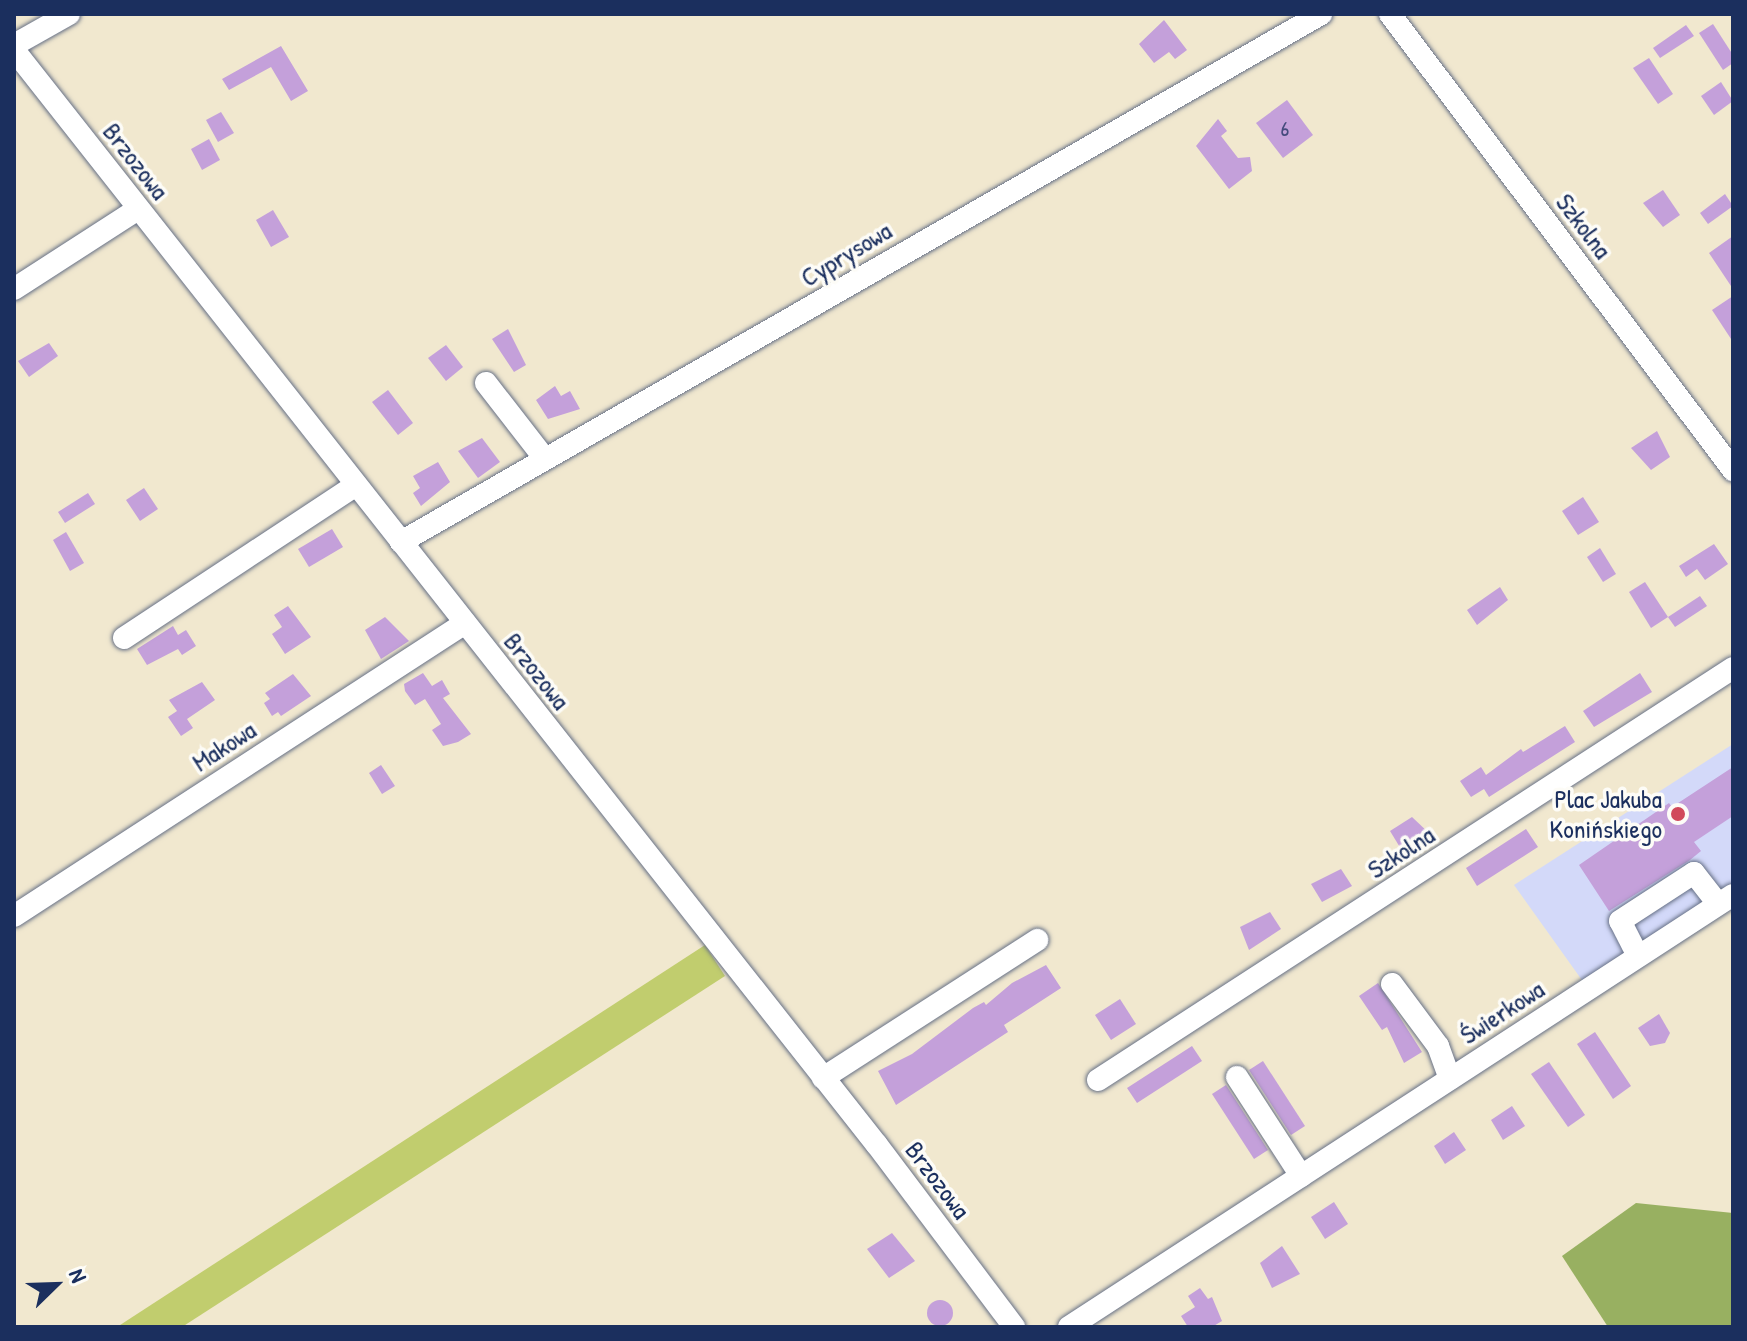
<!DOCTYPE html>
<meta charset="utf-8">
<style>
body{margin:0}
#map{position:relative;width:1747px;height:1341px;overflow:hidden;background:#f1e8cf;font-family:"Patrick Hand",sans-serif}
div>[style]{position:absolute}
.built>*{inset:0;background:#d3d9f9}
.green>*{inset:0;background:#c1cd6e}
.forest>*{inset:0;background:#98b061}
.building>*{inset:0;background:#c4a0da}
.round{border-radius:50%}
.roads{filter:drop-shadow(0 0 2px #667086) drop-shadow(0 0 2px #667086)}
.minor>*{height:22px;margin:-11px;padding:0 11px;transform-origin:11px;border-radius:11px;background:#fff}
.dots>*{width:22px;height:22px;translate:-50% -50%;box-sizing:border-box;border:4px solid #fdfcf7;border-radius:50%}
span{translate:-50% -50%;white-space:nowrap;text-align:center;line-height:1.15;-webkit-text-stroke:7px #fdfcf7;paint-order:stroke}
.number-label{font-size:22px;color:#454b7d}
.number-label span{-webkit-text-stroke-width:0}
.street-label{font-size:26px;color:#1b2f5e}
.poi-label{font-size:26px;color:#1b2f5e}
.right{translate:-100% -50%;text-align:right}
.frame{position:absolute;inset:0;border:16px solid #1b2f5e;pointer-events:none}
.north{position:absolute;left:16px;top:1245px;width:80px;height:80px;-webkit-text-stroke:6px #fdfcf7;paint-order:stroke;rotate:67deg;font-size:22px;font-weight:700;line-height:32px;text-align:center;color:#1b2f5e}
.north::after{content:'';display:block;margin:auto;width:28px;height:36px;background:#1b2f5e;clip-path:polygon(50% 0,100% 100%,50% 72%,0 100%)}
</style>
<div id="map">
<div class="built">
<i style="clip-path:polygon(1733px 744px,1733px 886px,1584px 983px,1514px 885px)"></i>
</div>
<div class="green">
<i style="clip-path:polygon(705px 945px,725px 976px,182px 1327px,117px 1327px)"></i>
</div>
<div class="forest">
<i style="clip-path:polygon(1636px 1203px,1733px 1213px,1733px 1327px,1608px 1327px,1562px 1256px)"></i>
</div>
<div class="building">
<i style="clip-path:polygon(1164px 20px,1187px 50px,1175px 59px,1169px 52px,1154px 63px,1139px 44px)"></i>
<i style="clip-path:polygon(1713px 24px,1733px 55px,1733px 63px,1723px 70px,1699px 33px)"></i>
<i style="clip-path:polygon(1686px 25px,1694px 36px,1660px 58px,1653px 48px)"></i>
<i style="clip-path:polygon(281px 46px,308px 91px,291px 101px,271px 67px,229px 90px,222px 79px)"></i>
<i style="clip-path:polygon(1649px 58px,1673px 94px,1658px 104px,1633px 68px)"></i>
<i style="clip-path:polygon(1721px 82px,1733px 101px,1714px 115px,1701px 96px)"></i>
<i style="clip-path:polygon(1287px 100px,1313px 135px,1283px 158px,1256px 123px)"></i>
<i style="clip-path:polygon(221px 112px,234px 133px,218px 142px,206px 120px)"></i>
<i style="clip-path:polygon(1218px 119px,1227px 131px,1221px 136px,1238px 158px,1250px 157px,1252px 171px,1229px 189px,1196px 146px)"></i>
<i style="clip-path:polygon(209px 139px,220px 160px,202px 170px,191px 149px)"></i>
<i style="clip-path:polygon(1663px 190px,1680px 215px,1663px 227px,1643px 203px)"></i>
<i style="clip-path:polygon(1725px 194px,1733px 206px,1708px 224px,1700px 213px)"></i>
<i style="clip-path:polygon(273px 210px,289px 237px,271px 247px,256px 220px)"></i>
<i style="clip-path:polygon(1733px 236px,1733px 289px,1709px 253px)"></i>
<i style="clip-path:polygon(1733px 296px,1733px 342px,1712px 310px)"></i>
<i style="clip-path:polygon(508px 329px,526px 365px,514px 372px,492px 339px)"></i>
<i style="clip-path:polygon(49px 343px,58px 356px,29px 377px,18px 361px)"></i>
<i style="clip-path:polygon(446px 345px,463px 367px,446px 381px,428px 358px)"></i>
<i style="clip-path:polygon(555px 386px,561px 396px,570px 391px,580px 409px,548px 419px,536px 400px)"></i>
<i style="clip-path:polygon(388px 390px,413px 423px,398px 435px,372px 402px)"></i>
<i style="clip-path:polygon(1657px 431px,1670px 457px,1651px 470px,1631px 448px)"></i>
<i style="clip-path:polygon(482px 438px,500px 462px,478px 478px,458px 451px)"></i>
<i style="clip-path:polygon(438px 462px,450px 482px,421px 506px,413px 493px,420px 488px,413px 476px)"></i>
<i style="clip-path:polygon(144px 488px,158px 509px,140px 521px,126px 500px)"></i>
<i style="clip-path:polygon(88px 493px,95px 504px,65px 523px,58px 512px)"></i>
<i style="clip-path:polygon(1583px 497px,1599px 522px,1578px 535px,1562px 511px)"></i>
<i style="clip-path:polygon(332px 529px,343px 547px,309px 567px,298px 549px)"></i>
<i style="clip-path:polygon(66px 532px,84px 563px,70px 571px,53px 540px)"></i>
<i style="clip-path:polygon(1714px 544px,1728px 564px,1705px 580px,1697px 569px,1686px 577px,1679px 566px)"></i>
<i style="clip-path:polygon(1600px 548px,1616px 574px,1603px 582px,1587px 557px)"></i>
<i style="clip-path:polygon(1645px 582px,1668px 617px,1651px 628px,1629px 592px)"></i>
<i style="clip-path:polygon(1500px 587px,1508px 600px,1477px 625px,1467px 610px)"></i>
<i style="clip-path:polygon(1700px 596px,1707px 606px,1675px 627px,1668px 617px)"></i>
<i style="clip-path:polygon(288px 606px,311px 637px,285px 654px,272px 634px,282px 627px,274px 615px)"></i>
<i style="clip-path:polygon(385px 617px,409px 641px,381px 659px,365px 630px)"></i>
<i style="clip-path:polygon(173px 626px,178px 635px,186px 630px,196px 646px,182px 655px,178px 649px,147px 665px,137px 649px)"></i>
<i style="clip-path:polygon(423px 673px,432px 686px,442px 680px,450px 694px,443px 698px,471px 734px,458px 742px,443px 746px,432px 730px,441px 724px,425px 699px,415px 705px,405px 691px,404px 684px)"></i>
<i style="clip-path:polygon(1640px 673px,1652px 692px,1594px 727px,1583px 711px)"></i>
<i style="clip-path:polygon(293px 674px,311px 696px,281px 716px,278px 712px,272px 716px,264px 703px,270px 699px,265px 693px)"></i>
<i style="clip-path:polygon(202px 682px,215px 700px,187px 719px,193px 728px,181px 736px,168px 717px,177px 711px,169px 700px)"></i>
<i style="clip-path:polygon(1565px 726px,1575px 742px,1489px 797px,1484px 789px,1471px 797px,1460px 781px,1481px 767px,1486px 775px,1521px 749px,1523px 752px)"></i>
<i style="clip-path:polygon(381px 765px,395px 786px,382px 794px,369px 773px)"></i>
<i style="clip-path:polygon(1733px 767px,1733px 816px,1694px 842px,1701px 851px,1690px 860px,1609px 911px,1579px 865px,1669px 803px,1672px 807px)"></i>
<i style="clip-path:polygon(1412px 817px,1430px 834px,1401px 849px,1390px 831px)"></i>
<i style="clip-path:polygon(1526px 829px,1538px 847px,1477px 886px,1466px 868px)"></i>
<i style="clip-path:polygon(1341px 869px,1352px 886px,1322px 902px,1311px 884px)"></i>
<i style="clip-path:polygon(1270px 912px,1281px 929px,1249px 950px,1240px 927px)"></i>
<i style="clip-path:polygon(1046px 965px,1061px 988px,1004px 1025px,1008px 1032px,896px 1105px,878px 1071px,912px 1054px,973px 1008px,984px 1002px,986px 1005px,1012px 983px)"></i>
<i style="clip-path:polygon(1378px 983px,1422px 1052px,1404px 1063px,1387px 1027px,1382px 1030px,1359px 996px)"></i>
<i style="clip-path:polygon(1120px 999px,1136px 1024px,1111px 1040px,1095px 1015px)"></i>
<i style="clip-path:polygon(1659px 1014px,1670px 1033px,1665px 1043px,1650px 1046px,1638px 1028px)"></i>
<i style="clip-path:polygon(1595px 1032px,1631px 1086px,1613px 1099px,1577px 1044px)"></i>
<i style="clip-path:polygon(1192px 1046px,1202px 1061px,1137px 1103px,1127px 1088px)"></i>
<i style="clip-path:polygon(1263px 1061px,1305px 1126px,1291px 1135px,1249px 1070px)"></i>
<i style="clip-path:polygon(1549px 1062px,1585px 1115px,1568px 1127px,1531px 1074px)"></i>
<i style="clip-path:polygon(1226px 1085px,1268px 1150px,1254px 1159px,1212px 1094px)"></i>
<i style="clip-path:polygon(1512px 1106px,1525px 1126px,1503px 1140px,1491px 1120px)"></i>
<i style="clip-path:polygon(1454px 1132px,1466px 1150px,1445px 1164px,1434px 1146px)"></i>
<i style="clip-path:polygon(1334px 1202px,1348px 1224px,1325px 1239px,1311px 1217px)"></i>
<i style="clip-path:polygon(892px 1233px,915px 1261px,889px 1278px,867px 1249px)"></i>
<i style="clip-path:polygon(1282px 1246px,1300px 1274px,1272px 1288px,1260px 1263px)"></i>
<i style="clip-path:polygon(1200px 1288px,1208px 1299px,1212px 1297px,1222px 1321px,1212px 1327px,1188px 1327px,1181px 1316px,1195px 1307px,1188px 1296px)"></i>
<i class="round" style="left:927px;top:1300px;width:26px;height:26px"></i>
</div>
<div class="roads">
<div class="minor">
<i style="left:1390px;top:14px;width:571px;rotate:53.05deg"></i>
<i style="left:14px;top:45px;width:63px;rotate:-29.4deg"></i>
<i style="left:14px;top:50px;width:1394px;rotate:51.76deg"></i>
<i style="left:877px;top:1145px;width:228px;rotate:53deg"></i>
<i style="left:14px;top:289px;width:148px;rotate:-32.8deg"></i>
<i style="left:486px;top:383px;width:96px;rotate:52.2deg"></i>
<i style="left:401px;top:542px;width:1061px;rotate:-29.85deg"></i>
<i style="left:124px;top:638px;width:278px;rotate:-33.4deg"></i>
<i style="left:14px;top:916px;width:538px;rotate:-33.01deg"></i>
<i style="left:1638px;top:956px;width:39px;rotate:-117deg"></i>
<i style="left:1620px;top:921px;width:88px;rotate:-33deg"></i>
<i style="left:1694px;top:873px;width:39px;rotate:52deg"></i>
<i style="left:1392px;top:984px;width:77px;rotate:53.4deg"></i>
<i style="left:1438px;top:1046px;width:35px;rotate:70deg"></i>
<i style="left:1237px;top:1077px;width:118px;rotate:57.1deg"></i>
<i style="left:823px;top:1078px;width:255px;rotate:-32.8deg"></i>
<i style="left:1098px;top:1080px;width:757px;rotate:-32.98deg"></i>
<i style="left:1069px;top:1327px;width:792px;rotate:-33.05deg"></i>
</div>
</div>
<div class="dots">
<i style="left:1678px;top:814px;background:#d1495b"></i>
</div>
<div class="number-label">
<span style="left:1285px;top:129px">6</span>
</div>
<div class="street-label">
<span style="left:136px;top:161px;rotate:52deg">Brzozowa</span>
<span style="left:1584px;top:226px;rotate:53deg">Szkolna</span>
<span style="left:846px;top:254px;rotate:-31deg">Cyprysowa</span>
<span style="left:537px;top:671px;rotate:52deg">Brzozowa</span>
<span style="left:224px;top:746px;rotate:-33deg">Makowa</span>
<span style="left:1401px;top:852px;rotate:-33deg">Szkolna</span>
<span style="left:1502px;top:1012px;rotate:-33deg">Świerkowa</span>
<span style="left:938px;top:1180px;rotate:53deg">Brzozowa</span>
</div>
<div class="poi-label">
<span class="right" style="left:1662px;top:814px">Plac Jakuba<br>Konińskiego</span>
</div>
<div class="frame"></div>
<div class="north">N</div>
</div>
